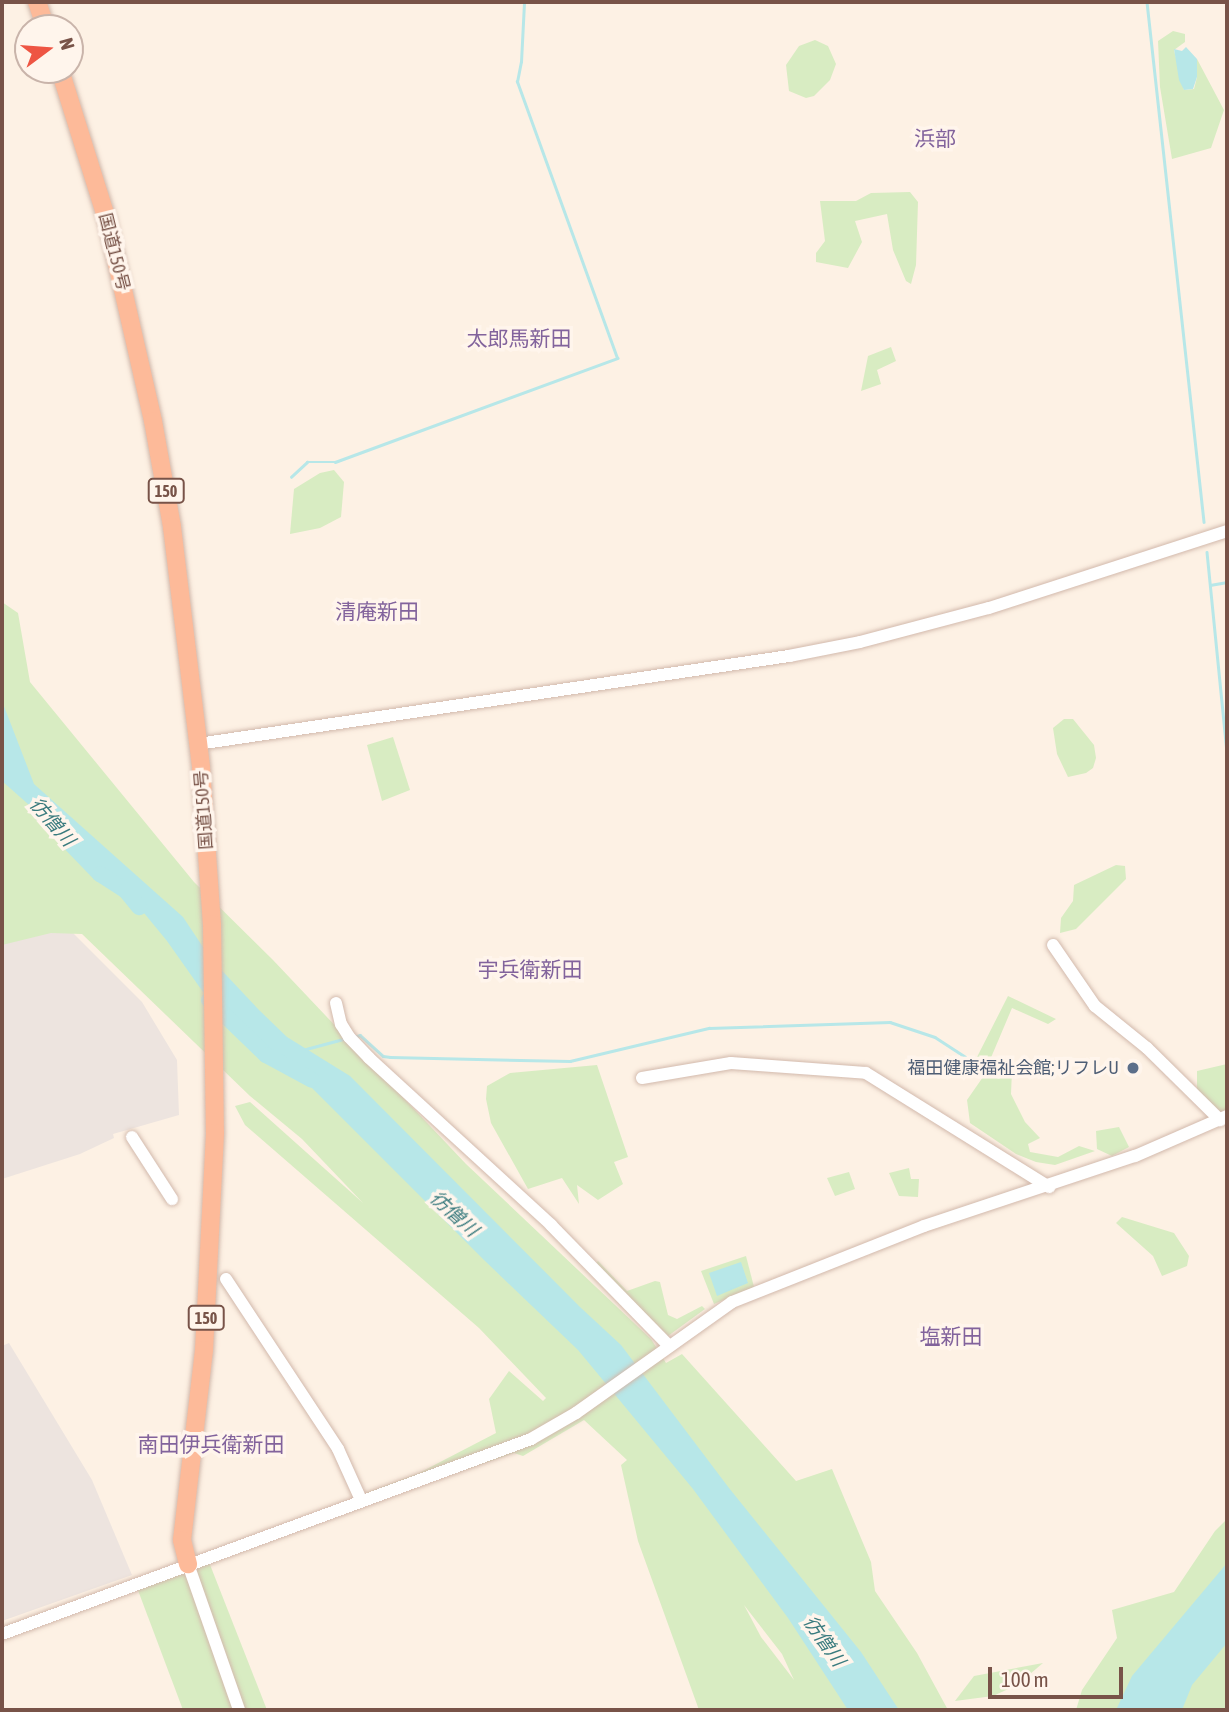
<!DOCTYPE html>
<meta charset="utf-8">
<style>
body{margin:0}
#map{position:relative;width:1229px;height:1712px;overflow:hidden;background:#fdf1e4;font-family:"Asap Condensed","Noto Sans JP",sans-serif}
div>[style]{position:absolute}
.industrial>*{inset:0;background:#ede4df}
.green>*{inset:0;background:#d8ecc2}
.water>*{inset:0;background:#b7e7e8}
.stream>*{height:2.5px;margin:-1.25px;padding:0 1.25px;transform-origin:1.25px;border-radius:1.25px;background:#b7e7e8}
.river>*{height:16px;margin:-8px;padding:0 8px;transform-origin:8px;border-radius:8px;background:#b7e7e8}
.roads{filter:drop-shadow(0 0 2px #d2b9ac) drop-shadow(0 0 2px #d2b9ac)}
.tertiary>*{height:12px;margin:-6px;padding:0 6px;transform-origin:6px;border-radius:6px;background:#fff}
.trunk>*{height:18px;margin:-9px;padding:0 9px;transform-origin:9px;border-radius:9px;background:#fdba99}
.dots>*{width:19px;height:19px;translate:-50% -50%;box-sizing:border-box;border:4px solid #fff5ec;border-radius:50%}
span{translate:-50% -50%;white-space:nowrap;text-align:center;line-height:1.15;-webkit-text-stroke:7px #fff5ec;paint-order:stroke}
.shield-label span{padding:2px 5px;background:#fff5ec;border:2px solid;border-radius:5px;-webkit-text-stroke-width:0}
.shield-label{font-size:16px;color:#785348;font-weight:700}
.street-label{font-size:18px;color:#785348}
.service-label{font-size:18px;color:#4e5e75}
.right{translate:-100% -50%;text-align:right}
.water-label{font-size:19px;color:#3a7b7e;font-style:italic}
.quarter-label{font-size:21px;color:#82639c}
.frame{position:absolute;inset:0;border:4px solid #785348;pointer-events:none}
.north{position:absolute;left:14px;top:14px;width:70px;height:70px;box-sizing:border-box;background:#fff5ec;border:2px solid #c9b4aa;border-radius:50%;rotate:74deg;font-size:19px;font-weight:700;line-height:28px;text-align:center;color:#785348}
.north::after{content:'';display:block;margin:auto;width:24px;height:32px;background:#ee5543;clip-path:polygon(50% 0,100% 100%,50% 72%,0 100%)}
.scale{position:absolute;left:988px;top:1667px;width:135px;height:32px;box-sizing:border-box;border:4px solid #785348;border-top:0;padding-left:9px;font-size:21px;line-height:24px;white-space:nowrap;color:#785348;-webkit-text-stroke:5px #fff5ec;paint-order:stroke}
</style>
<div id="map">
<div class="industrial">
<i style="clip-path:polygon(64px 924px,142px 1002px,177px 1060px,179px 1115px,113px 1134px,114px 1138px,80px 1154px,2px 1179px,2px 941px)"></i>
<i style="clip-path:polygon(9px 1343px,92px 1480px,132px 1575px,2px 1621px,2px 1346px)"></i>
</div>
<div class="green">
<i style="clip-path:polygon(1173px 31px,1185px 34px,1185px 42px,1174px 50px,1184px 90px,1194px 89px,1197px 77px,1197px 59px,1224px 110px,1211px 148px,1172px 159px,1160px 87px,1158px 41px)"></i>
<i style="clip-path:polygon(815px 40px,828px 46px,836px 64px,830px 80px,814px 96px,806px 98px,789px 91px,786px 65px,799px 46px)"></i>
<i style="clip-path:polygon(910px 192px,918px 202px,916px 265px,911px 284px,906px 281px,893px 250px,887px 214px,855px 221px,862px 242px,848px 268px,816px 262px,816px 253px,825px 241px,820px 201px,856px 201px,871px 193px)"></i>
<i style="clip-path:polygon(891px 347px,896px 361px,877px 370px,881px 384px,861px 391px,868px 356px)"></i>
<i style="clip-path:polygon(334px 470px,344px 482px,341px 517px,320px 528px,290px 534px,294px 489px,320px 473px)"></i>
<i style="clip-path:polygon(evenodd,2px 602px,18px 613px,30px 682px,194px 882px,273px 960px,466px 1164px,651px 1339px,666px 1363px,682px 1354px,796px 1481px,832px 1469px,871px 1562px,875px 1591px,917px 1653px,948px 1710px,699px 1710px,638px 1541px,621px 1465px,627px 1460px,584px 1420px,523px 1456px,514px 1453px,369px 1503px,366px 1493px,419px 1473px,496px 1433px,489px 1399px,509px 1371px,543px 1401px,546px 1398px,479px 1328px,245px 1125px,235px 1106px,250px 1102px,363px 1203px,302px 1139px,250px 1096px,82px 934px,51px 933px,2px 945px,2px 602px,744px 1605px,782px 1654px,794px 1680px,761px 1637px,744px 1605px)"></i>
<i style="clip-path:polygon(1064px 719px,1073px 719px,1094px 745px,1096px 758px,1093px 768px,1086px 773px,1068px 777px,1057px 754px,1053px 728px)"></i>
<i style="clip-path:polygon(393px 737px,410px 790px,382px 801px,367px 745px)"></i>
<i style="clip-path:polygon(1116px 865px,1125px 866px,1126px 879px,1076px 929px,1060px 933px,1061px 918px,1073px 901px,1074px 885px)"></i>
<i style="clip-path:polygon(1008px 996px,1056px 1019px,1048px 1024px,1012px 1008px,990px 1060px,983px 1064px,975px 1061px)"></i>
<i style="clip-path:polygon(992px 1064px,1012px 1070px,1011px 1094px,1025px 1122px,1040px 1138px,1028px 1144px,1030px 1152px,1058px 1157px,1079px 1146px,1095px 1151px,1055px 1165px,1036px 1162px,1016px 1154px,970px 1123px,967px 1100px)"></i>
<i style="clip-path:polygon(1227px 1064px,1227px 1109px,1220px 1112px,1197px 1090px,1197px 1071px)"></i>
<i style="clip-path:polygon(597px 1065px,628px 1157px,614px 1162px,623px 1184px,598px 1200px,577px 1185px,579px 1204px,562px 1178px,528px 1189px,491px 1123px,486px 1099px,487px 1086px,510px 1073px)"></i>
<i style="clip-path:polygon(1119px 1127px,1129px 1147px,1112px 1156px,1097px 1149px,1096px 1131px)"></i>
<i style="clip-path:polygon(909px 1168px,911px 1179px,919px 1179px,918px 1197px,899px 1196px,889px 1173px)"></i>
<i style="clip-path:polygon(849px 1172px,855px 1189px,835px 1196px,827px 1178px)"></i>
<i style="clip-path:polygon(1122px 1217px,1174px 1233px,1189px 1256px,1187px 1266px,1162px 1276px,1153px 1256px,1116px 1223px)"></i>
<i style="clip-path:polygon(746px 1256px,754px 1287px,714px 1304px,701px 1271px)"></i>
<i style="clip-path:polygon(598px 1261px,627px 1291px,655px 1281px,660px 1282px,668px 1315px,677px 1319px,702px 1306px,705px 1309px,668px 1336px,595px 1264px)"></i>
<i style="clip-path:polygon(1227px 1519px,1227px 1710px,1076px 1710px,1082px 1690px,1117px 1638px,1112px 1610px,1174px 1592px,1215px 1531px)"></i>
<i style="clip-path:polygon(207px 1557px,267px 1710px,183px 1710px,136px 1585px)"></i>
<i style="clip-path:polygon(1043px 1663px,1017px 1685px,993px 1696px,955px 1701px,974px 1676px)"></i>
</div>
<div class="water">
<i style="clip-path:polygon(1186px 47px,1197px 59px,1197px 77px,1193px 89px,1184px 90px,1179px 80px,1174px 49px,1182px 51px)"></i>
<i style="clip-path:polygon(2px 701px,34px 784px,183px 917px,211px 959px,259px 1010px,287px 1037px,350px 1076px,580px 1307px,621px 1345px,729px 1488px,861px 1652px,899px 1710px,848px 1710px,788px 1618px,693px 1489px,578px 1350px,484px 1260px,295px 1071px,215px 1009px,167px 941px,126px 891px,2px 781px)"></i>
<i style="clip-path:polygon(741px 1262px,748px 1283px,717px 1296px,709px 1273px)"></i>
<i style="clip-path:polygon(1227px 1563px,1227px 1643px,1192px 1685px,1182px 1710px,1116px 1710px,1132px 1676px)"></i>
</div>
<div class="stream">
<i style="left:1147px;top:2px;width:523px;rotate:83.74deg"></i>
<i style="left:291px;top:477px;width:22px;rotate:-43deg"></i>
<i style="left:307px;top:462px;width:28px"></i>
<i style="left:335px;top:462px;width:301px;rotate:-20.2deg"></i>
<i style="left:617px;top:358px;width:294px;rotate:-109.9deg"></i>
<i style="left:517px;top:82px;width:20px;rotate:-79deg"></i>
<i style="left:521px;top:62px;width:60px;rotate:-87.1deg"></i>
<i style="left:1207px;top:552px;width:202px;rotate:84.3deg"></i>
<i style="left:1210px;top:585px;width:17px;rotate:-10deg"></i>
<i style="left:354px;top:1037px;width:6px;rotate:-18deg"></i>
<i style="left:360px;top:1035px;width:31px;rotate:42deg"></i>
<i style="left:383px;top:1056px;width:7px;rotate:8deg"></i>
<i style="left:390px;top:1057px;width:180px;rotate:1.3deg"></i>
<i style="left:570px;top:1061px;width:143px;rotate:-13.4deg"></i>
<i style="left:709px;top:1028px;width:181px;rotate:-1.9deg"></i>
<i style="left:890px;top:1022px;width:47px;rotate:18.4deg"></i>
<i style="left:935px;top:1037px;width:38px;rotate:33deg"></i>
<i style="left:306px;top:1049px;width:39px;rotate:-15deg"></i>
</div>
<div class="river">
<i style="left:37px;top:809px;width:91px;rotate:45.9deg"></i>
<i style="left:100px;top:874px;width:31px;rotate:33deg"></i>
<i style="left:126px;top:891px;width:21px;rotate:51deg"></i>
<i style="left:209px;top:1000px;width:79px;rotate:44deg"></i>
<i style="left:266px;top:1055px;width:52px;rotate:28.5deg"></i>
</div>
<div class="roads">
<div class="tertiary">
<i style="left:198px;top:744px;width:598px;rotate:-8.47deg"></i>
<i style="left:789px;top:656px;width:72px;rotate:-11.2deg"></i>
<i style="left:860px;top:642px;width:133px;rotate:-14.8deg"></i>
<i style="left:989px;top:608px;width:250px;rotate:-17.9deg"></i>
<i style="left:1053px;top:945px;width:74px;rotate:55.5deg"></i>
<i style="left:1095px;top:1006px;width:67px;rotate:38.9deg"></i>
<i style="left:1147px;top:1048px;width:103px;rotate:44.6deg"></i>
<i style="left:336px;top:1003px;width:22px;rotate:77deg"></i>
<i style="left:341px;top:1024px;width:15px;rotate:58deg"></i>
<i style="left:349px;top:1037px;width:29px;rotate:46deg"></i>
<i style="left:369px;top:1058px;width:247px;rotate:42.5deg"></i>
<i style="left:551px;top:1225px;width:168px;rotate:45.7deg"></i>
<i style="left:642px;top:1078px;width:90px;rotate:-9.6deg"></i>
<i style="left:731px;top:1063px;width:135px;rotate:4.2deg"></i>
<i style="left:866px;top:1073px;width:216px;rotate:31.9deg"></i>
<i style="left:132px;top:1137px;width:74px;rotate:57.2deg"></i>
<i style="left:226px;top:1279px;width:204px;rotate:56.6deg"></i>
<i style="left:338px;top:1449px;width:56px;rotate:65.7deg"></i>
<i style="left:188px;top:1564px;width:155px;rotate:70.7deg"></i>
<i style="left:2px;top:1634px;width:564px;rotate:-20.23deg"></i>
<i style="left:531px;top:1439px;width:52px;rotate:-30deg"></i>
<i style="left:576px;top:1413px;width:191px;rotate:-35.4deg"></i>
<i style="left:732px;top:1302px;width:206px;rotate:-21.6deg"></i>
<i style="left:924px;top:1226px;width:222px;rotate:-18.4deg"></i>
<i style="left:1135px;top:1156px;width:100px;rotate:-23.5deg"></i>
</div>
<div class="trunk">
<i style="left:37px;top:2px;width:28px;rotate:71deg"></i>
<i style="left:60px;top:70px;width:157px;rotate:72.6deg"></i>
<i style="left:107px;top:220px;width:206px;rotate:77.1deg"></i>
<i style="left:153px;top:421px;width:108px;rotate:79.8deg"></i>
<i style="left:172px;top:527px;width:243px;rotate:83.1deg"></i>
<i style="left:201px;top:768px;width:156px;rotate:86deg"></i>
<i style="left:212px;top:924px;width:209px;rotate:89.2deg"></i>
<i style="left:215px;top:1133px;width:217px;rotate:92.9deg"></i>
<i style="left:204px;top:1350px;width:191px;rotate:96.6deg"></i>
<i style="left:182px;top:1540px;width:25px;rotate:76deg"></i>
</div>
</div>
<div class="dots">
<i style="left:1133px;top:1068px;background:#5c6f8a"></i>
</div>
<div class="shield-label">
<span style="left:166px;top:491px">150</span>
<span style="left:206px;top:1318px">150</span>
</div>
<div class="street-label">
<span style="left:114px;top:252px;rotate:76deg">国道150号</span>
<span style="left:204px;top:810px;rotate:-94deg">国道150号</span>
</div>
<div class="service-label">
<span class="right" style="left:1119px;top:1068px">福田健康福祉会館;リフレU</span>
</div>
<div class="water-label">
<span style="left:52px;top:822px;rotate:49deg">彷僧川</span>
<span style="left:454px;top:1214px;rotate:42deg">彷僧川</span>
<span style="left:824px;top:1641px;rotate:55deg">彷僧川</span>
</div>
<div class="quarter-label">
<span style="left:935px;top:138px">浜部</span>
<span style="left:519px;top:338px">太郎馬新田</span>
<span style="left:377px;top:611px">清庵新田</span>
<span style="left:530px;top:969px">宇兵衛新田</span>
<span style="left:951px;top:1336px">塩新田</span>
<span style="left:211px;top:1444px">南田伊兵衛新田</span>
</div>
<div class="frame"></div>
<div class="north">N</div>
<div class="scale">100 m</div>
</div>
